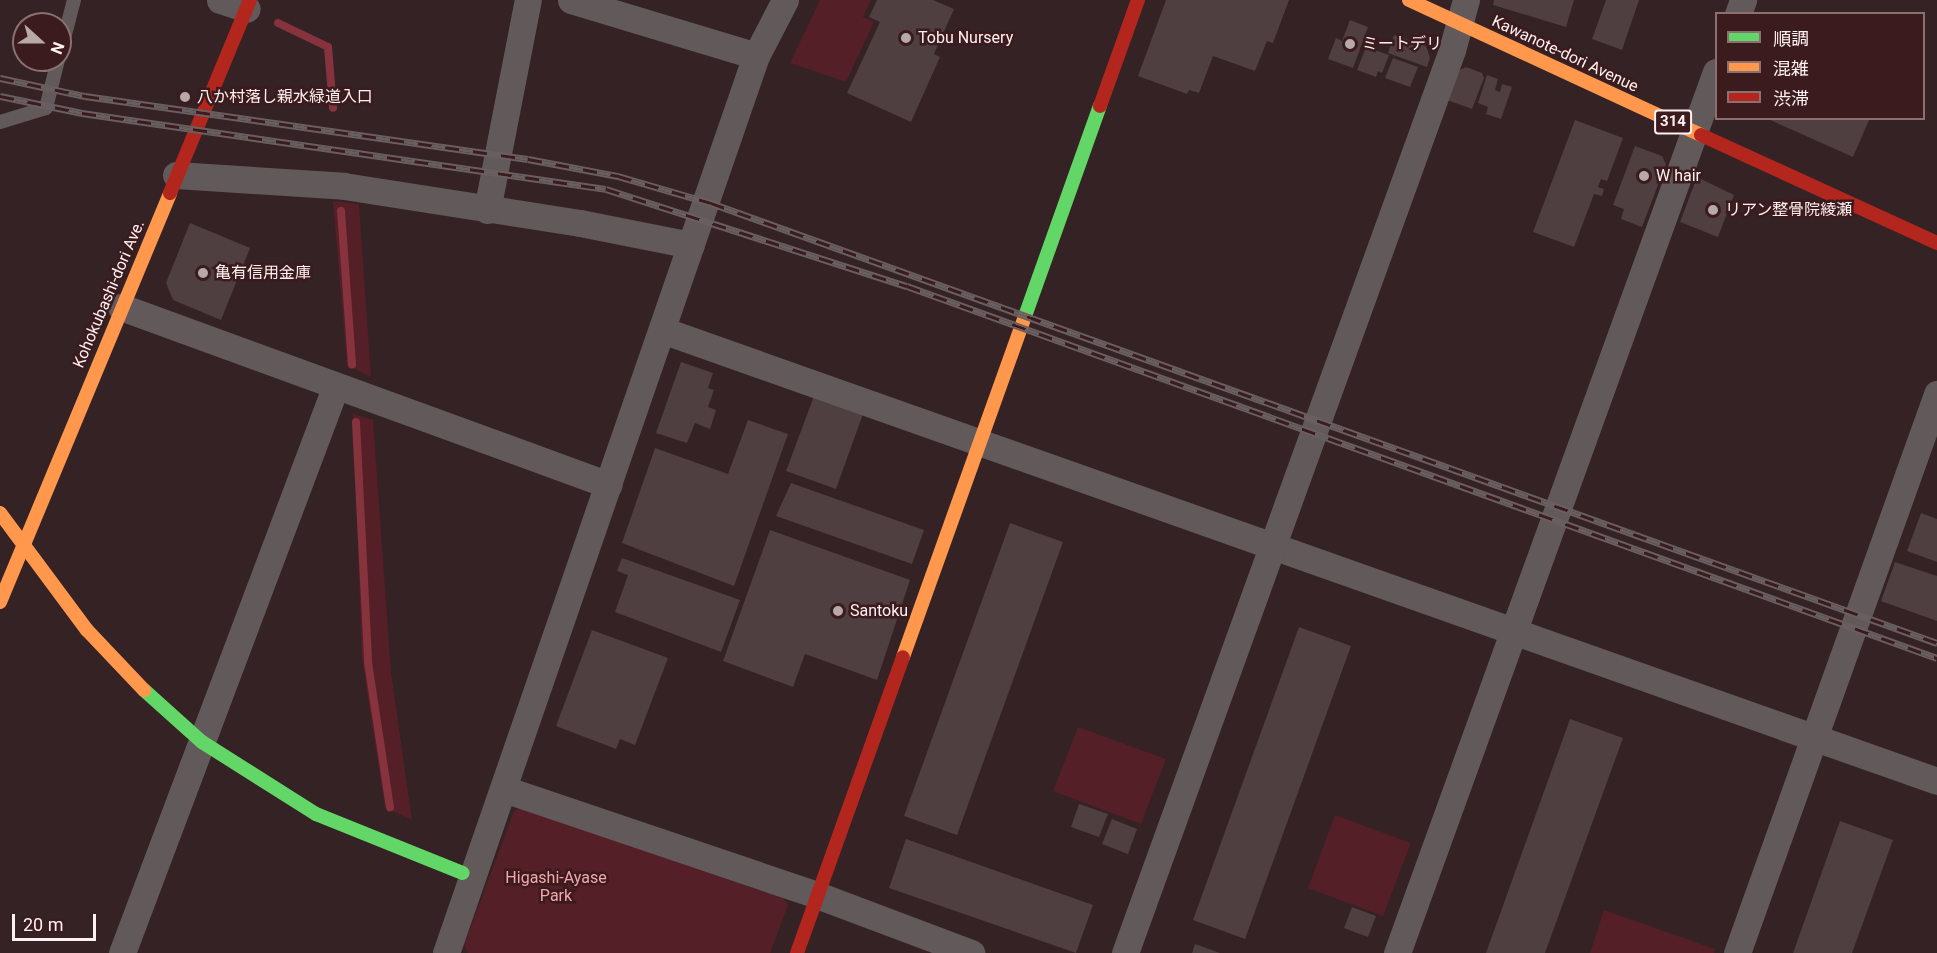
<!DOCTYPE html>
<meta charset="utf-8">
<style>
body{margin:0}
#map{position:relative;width:1937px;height:953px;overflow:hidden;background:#342224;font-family:Roboto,"Noto Sans JP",sans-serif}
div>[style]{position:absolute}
.green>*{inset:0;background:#541f26}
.stream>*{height:8px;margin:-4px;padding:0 4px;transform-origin:4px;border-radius:4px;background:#86333e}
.building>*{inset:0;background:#4f3f41}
.lane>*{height:14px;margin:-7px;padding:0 7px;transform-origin:7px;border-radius:7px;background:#61595a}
.street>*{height:27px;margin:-13.5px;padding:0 13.5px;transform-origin:13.5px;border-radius:13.5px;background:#61595a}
.fast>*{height:14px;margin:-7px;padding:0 7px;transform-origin:7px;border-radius:7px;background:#63d668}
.slow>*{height:14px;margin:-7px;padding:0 7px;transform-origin:7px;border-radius:7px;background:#ff974d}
.jam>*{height:14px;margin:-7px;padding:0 7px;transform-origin:7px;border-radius:7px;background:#b3261e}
.rail>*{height:7px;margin-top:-3.5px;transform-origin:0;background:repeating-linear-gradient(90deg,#3b1b1e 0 14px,#695e60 0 28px);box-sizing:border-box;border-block:2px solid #695e60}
.dots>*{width:16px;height:16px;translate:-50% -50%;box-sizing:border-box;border:3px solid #3b1b1e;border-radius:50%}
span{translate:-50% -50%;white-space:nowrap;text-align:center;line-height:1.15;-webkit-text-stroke:5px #3b1b1e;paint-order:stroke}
.shield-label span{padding:2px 4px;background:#3b1b1e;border:2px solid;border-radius:4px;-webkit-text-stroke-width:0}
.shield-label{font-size:15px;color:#fff1f1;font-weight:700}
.poi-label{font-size:16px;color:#fff1f1}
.left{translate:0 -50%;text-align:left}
.street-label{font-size:16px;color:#fff1f1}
.park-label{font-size:16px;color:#f3a7ac}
.legend{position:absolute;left:1715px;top:12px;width:210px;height:108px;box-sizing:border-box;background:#3b1b1e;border:2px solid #897172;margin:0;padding:8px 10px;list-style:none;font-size:18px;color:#fff1f1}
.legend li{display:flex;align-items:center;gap:12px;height:30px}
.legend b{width:30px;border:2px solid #897172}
.north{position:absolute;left:12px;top:12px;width:60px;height:60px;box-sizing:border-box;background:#3b1b1e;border:2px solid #897172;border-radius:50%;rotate:111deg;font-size:16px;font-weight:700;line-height:24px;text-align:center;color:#fff1f1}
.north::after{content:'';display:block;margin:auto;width:21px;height:27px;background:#b8a9a9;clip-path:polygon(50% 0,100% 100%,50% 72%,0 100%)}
.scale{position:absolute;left:12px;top:914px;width:84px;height:27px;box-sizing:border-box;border:3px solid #fff1f1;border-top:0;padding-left:8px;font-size:18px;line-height:21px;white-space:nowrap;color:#fff1f1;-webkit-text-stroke:4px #3b1b1e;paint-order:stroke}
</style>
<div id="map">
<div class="green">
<i style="clip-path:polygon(820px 0,871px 0,863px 17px,874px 22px,846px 82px,790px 63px)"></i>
<i style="clip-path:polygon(333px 201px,359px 204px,371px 377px,347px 365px)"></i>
<i style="clip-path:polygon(353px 414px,373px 420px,391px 672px,412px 820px,385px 808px,362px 659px)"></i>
<i style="clip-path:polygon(1078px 727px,1166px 759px,1141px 824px,1053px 791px)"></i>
<i style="clip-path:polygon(523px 806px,782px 897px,788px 905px,770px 953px,468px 953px,464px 945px,514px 811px)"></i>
<i style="clip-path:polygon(1335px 815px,1411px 843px,1383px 916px,1308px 888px)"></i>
<i style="clip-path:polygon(1604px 910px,1715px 949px,1714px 953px,1590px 953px)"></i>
</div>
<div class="stream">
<i style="left:278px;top:23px;width:55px;rotate:25.6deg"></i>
<i style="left:328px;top:47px;width:61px;rotate:85.3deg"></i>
<i style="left:341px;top:211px;width:154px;rotate:85.9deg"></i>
<i style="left:356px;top:422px;width:240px;rotate:87.1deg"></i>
<i style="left:368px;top:662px;width:147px;rotate:81.4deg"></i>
</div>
<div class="building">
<i style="clip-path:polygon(877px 0,933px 0,954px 9px,934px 54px,940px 57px,911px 122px,847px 93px,880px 22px,869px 17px)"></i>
<i style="clip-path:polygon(1166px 0,1289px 0,1273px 43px,1267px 41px,1255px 71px,1213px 56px,1199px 93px,1189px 90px,1187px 94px,1138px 76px)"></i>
<i style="clip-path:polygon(1494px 0,1574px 0,1566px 27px,1493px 5px)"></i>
<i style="clip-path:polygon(1606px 0,1639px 0,1622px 50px,1592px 39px)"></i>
<i style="clip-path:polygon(1350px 20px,1368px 27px,1353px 68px,1328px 59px,1336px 38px,1342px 41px)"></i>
<i style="clip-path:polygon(1394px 35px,1426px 46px,1430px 58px,1427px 67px,1388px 53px)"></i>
<i style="clip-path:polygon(1366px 47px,1389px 55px,1382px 73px,1378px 71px,1376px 77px,1357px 70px)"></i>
<i style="clip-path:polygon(1393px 58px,1418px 67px,1410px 87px,1385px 78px)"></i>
<i style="clip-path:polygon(1466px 67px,1482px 73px,1484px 78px,1472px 109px,1447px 100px,1457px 71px)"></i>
<i style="clip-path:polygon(1487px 75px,1498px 79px,1495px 90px,1500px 92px,1502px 84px,1512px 87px,1501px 119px,1486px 114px,1488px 107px,1478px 103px)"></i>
<i style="clip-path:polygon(1766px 118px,1870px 118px,1853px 157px)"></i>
<i style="clip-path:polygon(1575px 120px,1623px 138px,1607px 181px,1601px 179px,1598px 187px,1604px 189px,1602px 196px,1594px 194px,1574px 247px,1533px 232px)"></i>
<i style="clip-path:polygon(1635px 146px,1662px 156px,1666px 164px,1642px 227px,1621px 219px,1624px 209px,1613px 205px)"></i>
<i style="clip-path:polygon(1697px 177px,1734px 195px,1718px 237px,1680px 222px)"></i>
<i style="clip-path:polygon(190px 223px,250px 248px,221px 320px,173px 300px,166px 283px)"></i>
<i style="clip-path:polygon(681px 362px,713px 373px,708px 388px,714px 390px,708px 407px,716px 410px,710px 429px,695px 423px,687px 443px,656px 433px)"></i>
<i style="clip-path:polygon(814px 396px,863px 414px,836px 489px,786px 471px)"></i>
<i style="clip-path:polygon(748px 420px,788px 434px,734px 586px,622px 543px,655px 448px,728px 474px)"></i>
<i style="clip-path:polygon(791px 483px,924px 530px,912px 564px,776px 516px)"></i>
<i style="clip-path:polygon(1921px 513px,1937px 519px,1937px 562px,1907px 551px)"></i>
<i style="clip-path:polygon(1010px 523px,1063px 542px,957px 835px,904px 816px)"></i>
<i style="clip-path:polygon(770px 530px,910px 580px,877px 680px,805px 654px,793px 687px,723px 661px)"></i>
<i style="clip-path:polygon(622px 558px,740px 600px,721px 652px,615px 612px,628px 575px,617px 571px)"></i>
<i style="clip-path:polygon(1895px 562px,1937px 576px,1937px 621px,1881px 601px)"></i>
<i style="clip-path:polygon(1299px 627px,1351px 646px,1245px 939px,1193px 920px)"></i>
<i style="clip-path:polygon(592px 630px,668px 658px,635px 745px,620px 739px,616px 749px,556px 726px)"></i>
<i style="clip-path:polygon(1570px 719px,1623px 738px,1545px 953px,1486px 953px)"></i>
<i style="clip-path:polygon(1079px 804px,1108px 814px,1099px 837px,1071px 827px)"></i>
<i style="clip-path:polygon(1112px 819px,1137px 829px,1128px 854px,1102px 844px)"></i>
<i style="clip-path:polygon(1840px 821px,1893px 840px,1852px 953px,1793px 953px)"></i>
<i style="clip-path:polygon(906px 839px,1093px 905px,1076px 953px,889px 888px)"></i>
<i style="clip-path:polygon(1352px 907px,1376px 916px,1368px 937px,1344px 928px)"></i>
<i style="clip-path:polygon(1195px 944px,1220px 953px,1192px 953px)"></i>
</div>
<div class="lane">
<i style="left:60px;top:54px;width:56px;rotate:-75.5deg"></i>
<i style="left:0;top:122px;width:48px;rotate:-16.9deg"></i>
<i style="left:46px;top:108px;width:49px;rotate:-76deg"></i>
</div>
<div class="street">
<i style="left:220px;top:0;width:28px;rotate:18deg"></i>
<i style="left:571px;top:0;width:193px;rotate:16.8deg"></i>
<i style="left:1738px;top:14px;width:15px;rotate:-70deg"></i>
<i style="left:176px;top:175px;width:168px;rotate:3.7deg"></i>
<i style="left:344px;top:186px;width:239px;rotate:8.9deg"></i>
<i style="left:580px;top:223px;width:113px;rotate:11.2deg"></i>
<i style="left:487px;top:210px;width:214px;rotate:-79deg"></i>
<i style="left:121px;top:307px;width:519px;rotate:20.04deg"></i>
<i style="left:662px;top:330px;width:1352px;rotate:19.48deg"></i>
<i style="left:504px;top:789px;width:330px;rotate:18.7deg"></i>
<i style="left:817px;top:895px;width:165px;rotate:20.6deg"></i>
<i style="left:122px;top:953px;width:604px;rotate:-69.34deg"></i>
<i style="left:446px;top:953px;width:949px;rotate:-70.94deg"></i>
<i style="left:756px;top:56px;width:63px;rotate:-62.6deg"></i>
<i style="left:1125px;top:953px;width:960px;rotate:-70.09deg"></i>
<i style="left:1452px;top:50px;width:52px;rotate:-74.4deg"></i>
<i style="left:1397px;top:953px;width:937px;rotate:-70.1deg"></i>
<i style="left:1737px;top:953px;width:594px;rotate:-70.31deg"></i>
</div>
<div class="fast">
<i style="left:1024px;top:319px;width:226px;rotate:-70.4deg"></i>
<i style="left:144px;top:690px;width:78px;rotate:41.9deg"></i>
<i style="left:202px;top:742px;width:135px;rotate:32.3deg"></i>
<i style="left:316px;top:814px;width:158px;rotate:21.9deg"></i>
</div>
<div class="slow">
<i style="left:1409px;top:0;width:322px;rotate:24.8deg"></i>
<i style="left:0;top:513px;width:146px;rotate:53.4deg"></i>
<i style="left:87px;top:630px;width:83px;rotate:46.5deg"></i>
<i style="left:0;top:602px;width:443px;rotate:-67.4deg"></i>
<i style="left:903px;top:657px;width:359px;rotate:-70.3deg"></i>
</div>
<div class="jam">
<i style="left:1100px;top:106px;width:113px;rotate:-70.3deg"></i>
<i style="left:1701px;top:135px;width:260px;rotate:24.6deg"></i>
<i style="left:170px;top:193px;width:209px;rotate:-67.5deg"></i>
<i style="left:797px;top:953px;width:314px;rotate:-70.3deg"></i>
</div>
<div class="rail">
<i style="left:0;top:78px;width:87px;rotate:12deg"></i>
<i style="left:85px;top:96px;width:447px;rotate:8.1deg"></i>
<i style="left:528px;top:159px;width:92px;rotate:10.7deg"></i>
<i style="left:618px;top:176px;width:97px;rotate:16.2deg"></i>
<i style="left:711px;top:203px;width:1303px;rotate:19.74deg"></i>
<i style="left:0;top:96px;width:84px;rotate:11.7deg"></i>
<i style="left:82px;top:113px;width:529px;rotate:8.25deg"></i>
<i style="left:606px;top:189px;width:316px;rotate:17.9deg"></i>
<i style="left:907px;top:286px;width:1095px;rotate:19.86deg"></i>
</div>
<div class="dots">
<i style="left:906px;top:38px;background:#b8a9a9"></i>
<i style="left:1350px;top:44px;background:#b8a9a9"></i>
<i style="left:185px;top:97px;background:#b8a9a9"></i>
<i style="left:1644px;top:176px;background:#b8a9a9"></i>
<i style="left:1713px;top:210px;background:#b8a9a9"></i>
<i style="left:203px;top:273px;background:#b8a9a9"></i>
<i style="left:838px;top:611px;background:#b8a9a9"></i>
</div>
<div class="shield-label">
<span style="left:1673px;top:122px">314</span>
</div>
<div class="poi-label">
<span class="left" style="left:918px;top:38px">Tobu Nursery</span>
<span class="left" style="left:1362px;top:44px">ミートデリ</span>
<span class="left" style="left:197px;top:97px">八か村落し親水緑道入口</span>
<span class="left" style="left:1656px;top:176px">W hair</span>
<span class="left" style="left:1725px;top:210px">リアン整骨院綾瀬</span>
<span class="left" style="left:215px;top:273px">亀有信用金庫</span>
<span class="left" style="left:850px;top:611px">Santoku</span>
</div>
<div class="street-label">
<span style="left:1565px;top:54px;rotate:25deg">Kawanote-dori Avenue</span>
<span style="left:109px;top:294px;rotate:-67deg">Kohokubashi-dori Ave.</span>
</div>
<div class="park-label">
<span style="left:556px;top:887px">Higashi-Ayase<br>Park</span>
</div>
<ul class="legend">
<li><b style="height:8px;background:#63d668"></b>順調</li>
<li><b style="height:8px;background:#ff974d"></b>混雑</li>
<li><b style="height:8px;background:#b3261e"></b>渋滞</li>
</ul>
<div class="north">N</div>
<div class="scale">20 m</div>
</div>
